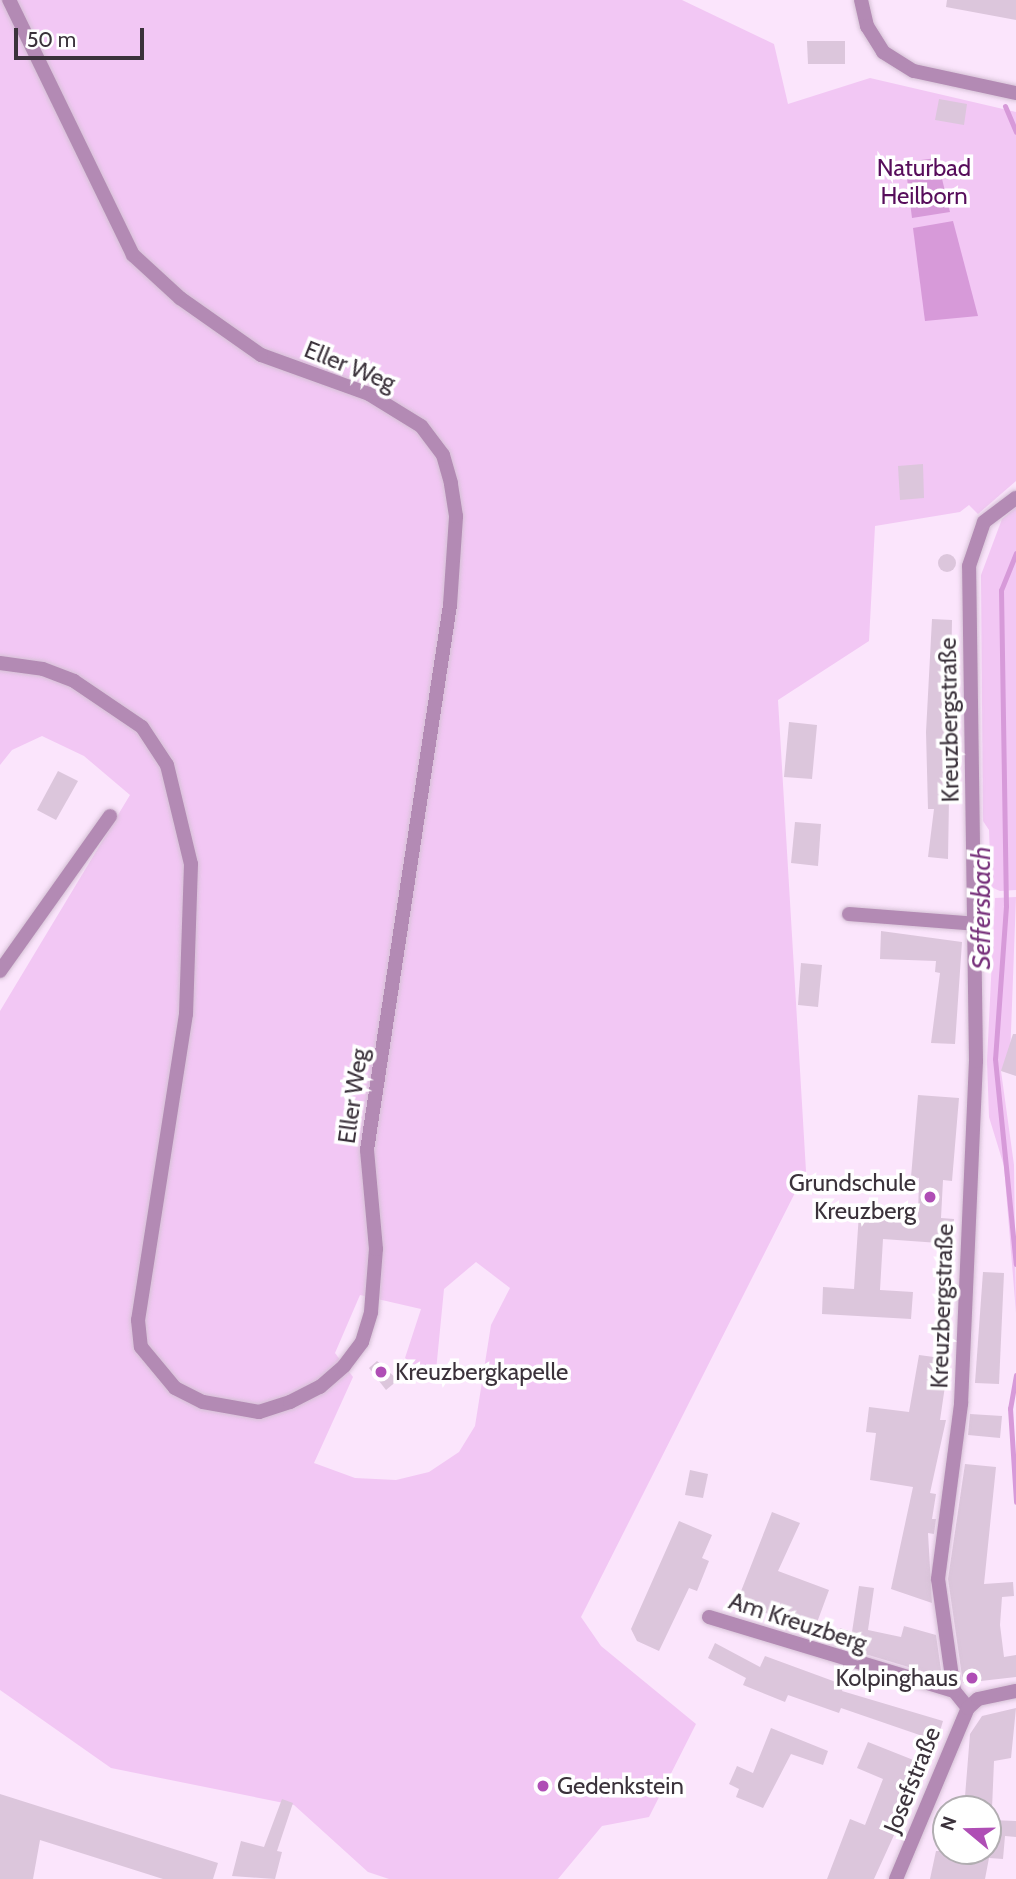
<!DOCTYPE html>
<meta charset="utf-8">
<style>
body{margin:0}
#map{position:relative;width:1016px;height:1879px;overflow:hidden;background:#fbe5fc;font-family:Cabin,sans-serif}
div>[style]{position:absolute}
.green>*{inset:0;background:#f2c7f4}
.water>*{inset:0;background:#d79ad9}
.stream>*{height:5px;margin:-2.5px;padding:0 2.5px;transform-origin:2.5px;border-radius:2.5px;background:#d79ad9}
.building>*{inset:0;background:#dcc6dc}
.round{border-radius:50%}
.roads{filter:drop-shadow(0 0 2px #d5c1d5) drop-shadow(0 0 2px #d5c1d5)}
.minor>*{height:14px;margin:-7px;padding:0 7px;transform-origin:7px;border-radius:7px;background:#b38ab4}
.dots>*{width:19px;height:19px;translate:-50% -50%;box-sizing:border-box;border:4px solid #fff;border-radius:50%}
span{translate:-50% -50%;white-space:nowrap;text-align:center;line-height:1.15;-webkit-text-stroke:7px #fff;paint-order:stroke}
.park-label{font-size:24px;color:#570d5b}
.street-label{font-size:24px;color:#3b323b}
.poi-label{font-size:24px;color:#3b323b}
.right{translate:-100% -50%;text-align:right}
.left{translate:0 -50%;text-align:left}
.water-label{font-size:26px;color:#77317b;font-style:italic}
.north{position:absolute;left:932px;top:1795px;width:70px;height:70px;box-sizing:border-box;background:#fff;border:2px solid #b1adb1;border-radius:50%;rotate:289deg;font-size:19px;font-weight:700;line-height:28px;text-align:center;color:#3b323b}
.north::after{content:'';display:block;margin:auto;width:24px;height:32px;background:#af4eb5;clip-path:polygon(50% 0,100% 100%,50% 72%,0 100%)}
.scale{position:absolute;left:14px;top:28px;width:130px;height:32px;box-sizing:border-box;border:4px solid #3b323b;border-top:0;padding-left:9px;font-size:21px;line-height:24px;white-space:nowrap;color:#3b323b;-webkit-text-stroke:5px #fff;paint-order:stroke}
</style>
<div id="map">
<div class="green">
<i style="clip-path:polygon(evenodd,0 0,682px 0,774px 44px,788px 104px,870px 78px,1016px 112px,1016px 481px,978px 514px,969px 505px,960px 512px,875px 526px,869px 641px,778px 700px,806px 1171px,581px 1617px,601px 1646px,696px 1724px,649px 1817px,602px 1826px,558px 1879px,389px 1879px,368px 1872px,294px 1805px,111px 1768px,0 1690px,0 1011px,130px 795px,84px 756px,42px 736px,12px 750px,0 765px,0 0,476px 1262px,510px 1288px,491px 1325px,475px 1426px,459px 1452px,429px 1472px,396px 1480px,355px 1478px,314px 1463px,353px 1377px,335px 1353px,360px 1295px,421px 1309px,405px 1358px,435px 1381px,444px 1289px,476px 1262px)"></i>
<i style="clip-path:polygon(1016px 507px,1016px 890px,1000px 891px,991px 887px,989px 830px,983px 821px,981px 575px,1002px 519px)"></i>
<i style="clip-path:polygon(1016px 897px,1010px 1058px,1001px 1071px,1014px 1165px,1016px 1313px,1004px 1166px,989px 1117px,987px 1061px,995px 898px)"></i>
</div>
<div class="water">
<i style="clip-path:polygon(937px 158px,950px 212px,912px 218px,905px 162px)"></i>
<i style="clip-path:polygon(953px 221px,978px 316px,925px 321px,913px 228px)"></i>
</div>
<div class="stream">
<i style="left:1005px;top:106px;width:28px;rotate:67deg"></i>
<i style="left:1016px;top:553px;width:40px;rotate:112deg"></i>
<i style="left:1001px;top:590px;width:316px;rotate:89.1deg"></i>
<i style="left:1006px;top:906px;width:153px;rotate:94.1deg"></i>
<i style="left:995px;top:1059px;width:206px;rotate:84.2deg"></i>
<i style="left:1016px;top:1375px;width:34px;rotate:100deg"></i>
<i style="left:1010px;top:1408px;width:94px;rotate:86.3deg"></i>
</div>
<div class="building">
<i style="clip-path:polygon(947px 0,1016px 0,1016px 20px,946px 7px)"></i>
<i style="clip-path:polygon(807px 41px,845px 41px,845px 64px,808px 64px)"></i>
<i style="clip-path:polygon(939px 99px,967px 104px,964px 125px,935px 120px)"></i>
<i style="clip-path:polygon(923px 464px,924px 498px,900px 500px,898px 466px)"></i>
<i class="round" style="left:938px;top:554px;width:18px;height:18px"></i>
<i style="clip-path:polygon(932px 619px,952px 620px,948px 859px,928px 857px,934px 809px,928px 809px,926px 732px)"></i>
<i style="clip-path:polygon(789px 722px,817px 725px,812px 779px,784px 777px)"></i>
<i style="clip-path:polygon(58px 771px,78px 781px,56px 820px,37px 810px)"></i>
<i style="clip-path:polygon(795px 822px,821px 824px,818px 866px,791px 863px)"></i>
<i style="clip-path:polygon(881px 931px,962px 942px,955px 1044px,931px 1043px,940px 973px,935px 972px,936px 961px,880px 959px)"></i>
<i style="clip-path:polygon(801px 963px,822px 965px,818px 1007px,798px 1005px)"></i>
<i style="clip-path:polygon(1013px 1034px,1016px 1034px,1016px 1076px,1001px 1071px)"></i>
<i style="clip-path:polygon(918px 1095px,959px 1098px,952px 1181px,943px 1180px,941px 1218px,954px 1219px,953px 1244px,883px 1239px,880px 1290px,913px 1292px,911px 1319px,822px 1314px,823px 1287px,854px 1289px,859px 1213px,918px 1217px,919px 1178px,911px 1177px)"></i>
<i style="clip-path:polygon(983px 1272px,1004px 1273px,999px 1384px,975px 1383px)"></i>
<i style="clip-path:polygon(919px 1355px,949px 1359px,940px 1420px,946px 1420px,930px 1493px,936px 1494px,932px 1519px,936px 1519px,934px 1534px,928px 1533px,932px 1603px,891px 1589px,913px 1487px,870px 1480px,876px 1433px,866px 1432px,869px 1407px,909px 1412px)"></i>
<i style="clip-path:polygon(377px 1361px,398px 1380px,386px 1390px,369px 1368px)"></i>
<i style="clip-path:polygon(970px 1414px,1002px 1416px,1000px 1438px,968px 1435px)"></i>
<i style="clip-path:polygon(965px 1464px,996px 1467px,984px 1584px,1013px 1582px,1014px 1596px,1002px 1597px,1000px 1625px,1004px 1657px,1016px 1655px,1016px 1677px,963px 1683px,948px 1579px)"></i>
<i style="clip-path:polygon(690px 1470px,708px 1474px,703px 1498px,685px 1495px)"></i>
<i style="clip-path:polygon(772px 1512px,800px 1523px,778px 1571px,829px 1590px,815px 1628px,736px 1604px)"></i>
<i style="clip-path:polygon(679px 1521px,712px 1535px,702px 1558px,709px 1561px,697px 1591px,689px 1588px,659px 1651px,637px 1641px,631px 1629px)"></i>
<i style="clip-path:polygon(859px 1586px,874px 1588px,868px 1630px,901px 1637px,904px 1626px,936px 1635px,942px 1677px,835px 1645px,840px 1628px,852px 1632px)"></i>
<i style="clip-path:polygon(715px 1643px,760px 1667px,765px 1656px,844px 1685px,842px 1691px,943px 1721px,937px 1741px,841px 1708px,839px 1713px,788px 1695px,785px 1702px,743px 1685px,746px 1678px,708px 1658px)"></i>
<i style="clip-path:polygon(1016px 1708px,1011px 1758px,994px 1761px,992px 1809px,964px 1809px,970px 1734px,982px 1716px)"></i>
<i style="clip-path:polygon(771px 1728px,828px 1751px,823px 1765px,791px 1754px,763px 1808px,736px 1797px,739px 1789px,729px 1784px,737px 1766px,753px 1773px)"></i>
<i style="clip-path:polygon(868px 1742px,926px 1765px,874px 1879px,827px 1879px,850px 1819px,865px 1825px,883px 1779px,857px 1768px)"></i>
<i style="clip-path:polygon(0 1794px,218px 1863px,213px 1879px,163px 1879px,40px 1840px,33px 1879px,0 1879px)"></i>
<i style="clip-path:polygon(282px 1799px,293px 1803px,277px 1851px,282px 1852px,275px 1879px,232px 1876px,241px 1841px,264px 1847px)"></i>
<i style="clip-path:polygon(990px 1820px,1016px 1821px,1016px 1837px,1005px 1836px,1003px 1859px,989px 1858px,985px 1879px,930px 1879px,936px 1851px,988px 1851px)"></i>
</div>
<div class="roads">
<div class="minor">
<i style="left:861px;top:0;width:27px;rotate:77deg"></i>
<i style="left:867px;top:26px;width:31px;rotate:58deg"></i>
<i style="left:883px;top:52px;width:36px;rotate:32deg"></i>
<i style="left:914px;top:71px;width:104px;rotate:12.2deg"></i>
<i style="left:0;top:663px;width:43px;rotate:7.9deg"></i>
<i style="left:43px;top:669px;width:33px;rotate:21deg"></i>
<i style="left:74px;top:681px;width:82px;rotate:34.1deg"></i>
<i style="left:142px;top:727px;width:45px;rotate:56.7deg"></i>
<i style="left:167px;top:765px;width:102px;rotate:76.4deg"></i>
<i style="left:191px;top:864px;width:150px;rotate:91.9deg"></i>
<i style="left:186px;top:1014px;width:310px;rotate:98.9deg"></i>
<i style="left:138px;top:1320px;width:27px;rotate:84deg"></i>
<i style="left:141px;top:1347px;width:53px;rotate:50.3deg"></i>
<i style="left:175px;top:1388px;width:31px;rotate:27deg"></i>
<i style="left:203px;top:1402px;width:57px;rotate:10.1deg"></i>
<i style="left:259px;top:1412px;width:33px;rotate:-18deg"></i>
<i style="left:290px;top:1402px;width:34px;rotate:-27deg"></i>
<i style="left:320px;top:1387px;width:32px;rotate:-41deg"></i>
<i style="left:344px;top:1366px;width:30px;rotate:-53deg"></i>
<i style="left:362px;top:1342px;width:31px;rotate:-73deg"></i>
<i style="left:371px;top:1312px;width:63px;rotate:-85.5deg"></i>
<i style="left:376px;top:1249px;width:99px;rotate:-95.2deg"></i>
<i style="left:367px;top:1150px;width:551px;rotate:-81.34deg"></i>
<i style="left:450px;top:605px;width:89px;rotate:-86.1deg"></i>
<i style="left:456px;top:516px;width:33px;rotate:-99deg"></i>
<i style="left:451px;top:483px;width:29px;rotate:-106deg"></i>
<i style="left:443px;top:455px;width:36px;rotate:-127deg"></i>
<i style="left:421px;top:426px;width:61px;rotate:-148.4deg"></i>
<i style="left:369px;top:394px;width:115px;rotate:-160.1deg"></i>
<i style="left:261px;top:355px;width:99px;rotate:-144.9deg"></i>
<i style="left:180px;top:298px;width:64px;rotate:-137.5deg"></i>
<i style="left:133px;top:255px;width:284px;rotate:-115.9deg"></i>
<i style="left:849px;top:914px;width:129px;rotate:4.4deg"></i>
<i style="left:0;top:971px;width:190px;rotate:-54.6deg"></i>
<i style="left:709px;top:1617px;width:256px;rotate:16.8deg"></i>
<i style="left:968px;top:1708px;width:22px;rotate:-129deg"></i>
<i style="left:954px;top:1691px;width:113px;rotate:-98.1deg"></i>
<i style="left:938px;top:1579px;width:177px;rotate:-82.5deg"></i>
<i style="left:961px;top:1404px;width:343px;rotate:-87.5deg"></i>
<i style="left:976px;top:1061px;width:495px;rotate:-90.8deg"></i>
<i style="left:969px;top:566px;width:46px;rotate:-71.2deg"></i>
<i style="left:984px;top:522px;width:40px;rotate:-37deg"></i>
<i style="left:896px;top:1879px;width:186px;rotate:-67.2deg"></i>
<i style="left:968px;top:1708px;width:13px;rotate:-42deg"></i>
<i style="left:978px;top:1699px;width:39px;rotate:-12deg"></i>
</div>
</div>
<div class="dots">
<i style="left:930px;top:1197px;background:#af4eb5"></i>
<i style="left:381px;top:1372px;background:#af4eb5"></i>
<i style="left:972px;top:1678px;background:#af4eb5"></i>
<i style="left:543px;top:1786px;background:#af4eb5"></i>
</div>
<div class="park-label">
<span style="left:924px;top:182px">Naturbad<br>Heilborn</span>
</div>
<div class="street-label">
<span style="left:350px;top:366px;rotate:22deg">Eller Weg</span>
<span style="left:949px;top:720px;rotate:-91deg">Kreuzbergstraße</span>
<span style="left:353px;top:1096px;rotate:-82deg">Eller Weg</span>
<span style="left:942px;top:1306px;rotate:-88deg">Kreuzbergstraße</span>
<span style="left:798px;top:1622px;rotate:18deg">Am Kreuzberg</span>
<span style="left:912px;top:1780px;rotate:-68deg">Josefstraße</span>
</div>
<div class="poi-label">
<span class="right" style="left:916px;top:1197px">Grundschule<br>Kreuzberg</span>
<span class="left" style="left:395px;top:1372px">Kreuzbergkapelle</span>
<span class="right" style="left:958px;top:1678px">Kolpinghaus</span>
<span class="left" style="left:557px;top:1786px">Gedenkstein</span>
</div>
<div class="water-label">
<span style="left:982px;top:908px;rotate:-90deg">Seffersbach</span>
</div>
<div class="north">N</div>
<div class="scale">50 m</div>
</div>
